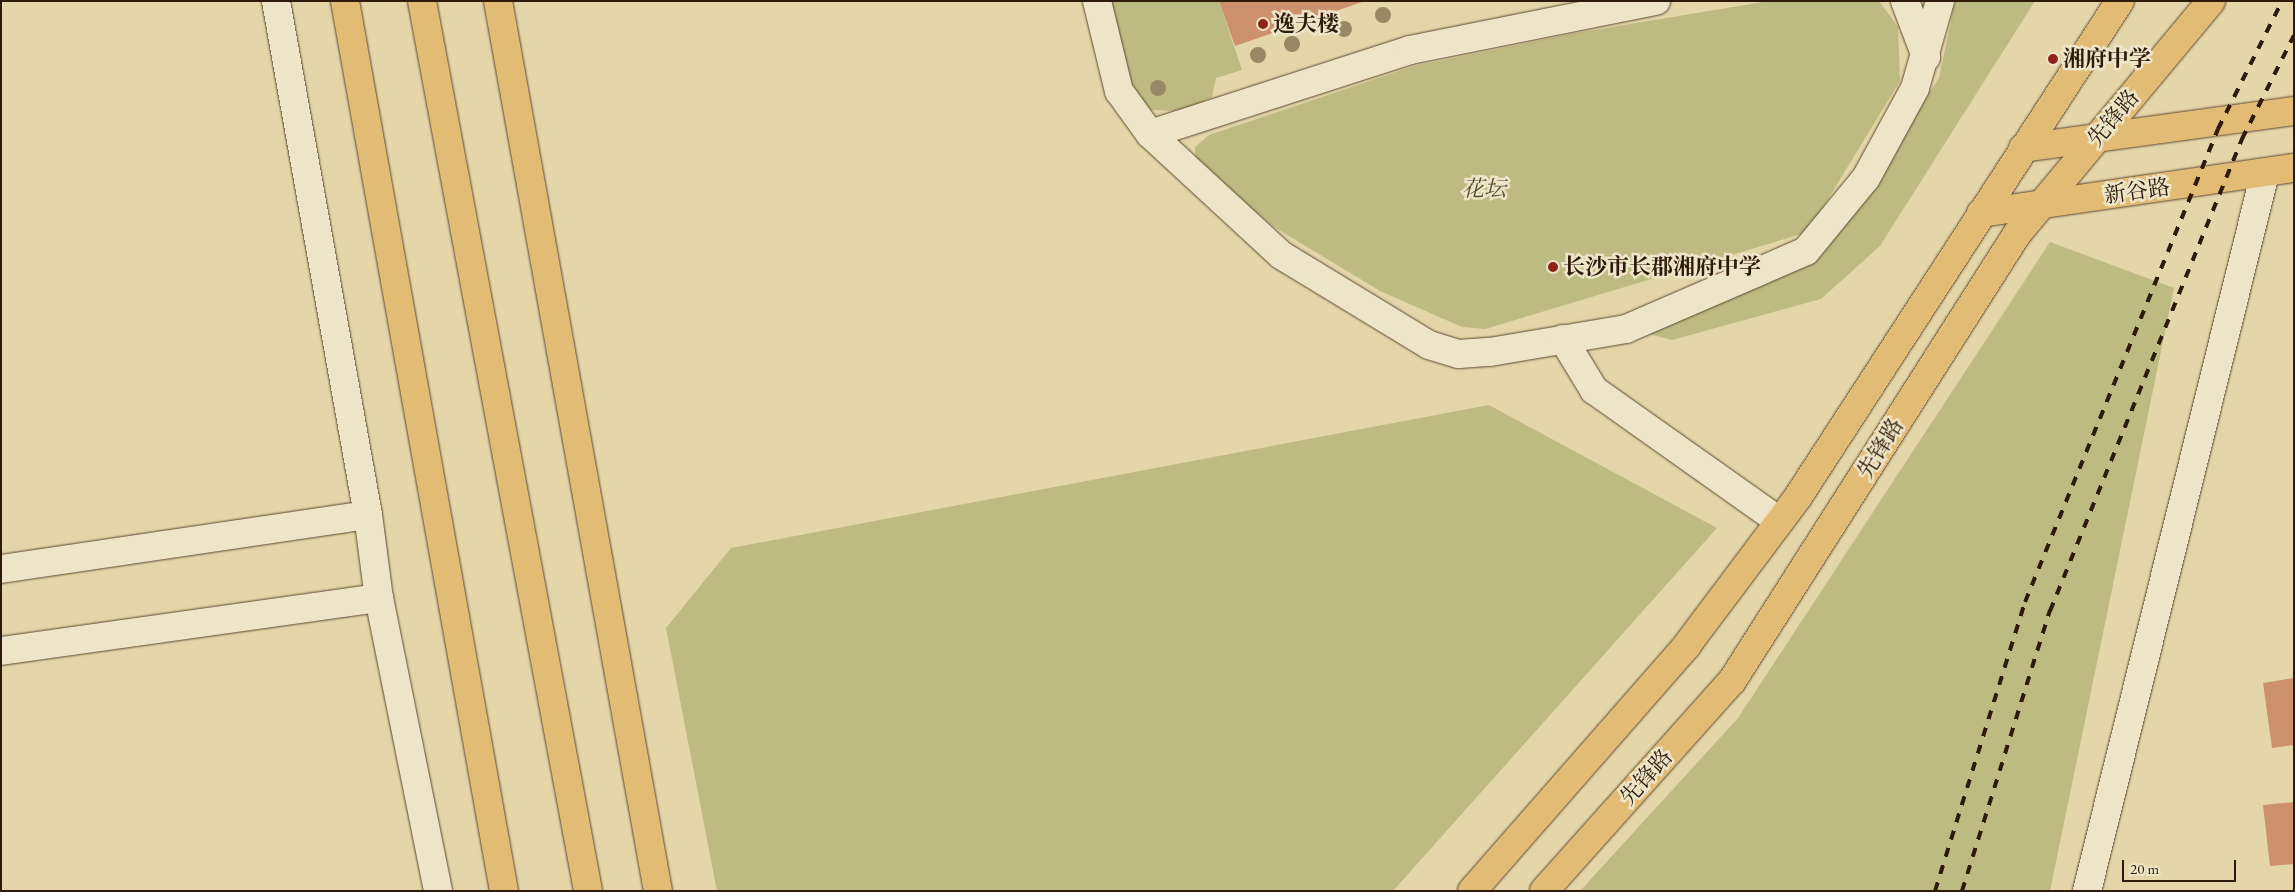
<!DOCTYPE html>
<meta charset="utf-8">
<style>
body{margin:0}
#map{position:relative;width:2295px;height:892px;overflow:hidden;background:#e5d6a9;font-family:"EB Garamond","Noto Serif SC",serif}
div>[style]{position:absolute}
.green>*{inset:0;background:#bdbb82}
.building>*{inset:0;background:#cd926d}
.roads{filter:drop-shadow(0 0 1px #5c4832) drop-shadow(0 0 1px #5c4832)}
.minor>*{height:28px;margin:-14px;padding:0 14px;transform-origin:14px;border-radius:14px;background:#eee4c7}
.major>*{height:28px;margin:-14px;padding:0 14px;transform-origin:14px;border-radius:14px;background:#e2bb74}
.rail>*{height:4px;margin-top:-2px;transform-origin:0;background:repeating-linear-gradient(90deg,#2e190a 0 9px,transparent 0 18px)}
.trees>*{width:16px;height:16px;margin:-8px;border-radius:50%;background:#988965}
.dots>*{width:14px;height:14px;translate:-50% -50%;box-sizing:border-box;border:2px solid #eee4c7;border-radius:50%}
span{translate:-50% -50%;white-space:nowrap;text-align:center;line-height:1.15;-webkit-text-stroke:5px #eee4c7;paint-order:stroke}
.poi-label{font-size:22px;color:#2e190a;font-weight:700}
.left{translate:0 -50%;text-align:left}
.street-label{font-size:22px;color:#2e190a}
.park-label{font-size:22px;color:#594a2e;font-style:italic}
.frame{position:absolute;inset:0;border:2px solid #2e190a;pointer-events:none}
.scale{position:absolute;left:2122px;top:860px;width:114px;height:22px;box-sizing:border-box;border:2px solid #2e190a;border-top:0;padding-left:6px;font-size:15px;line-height:18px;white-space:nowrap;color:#2e190a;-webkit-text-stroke:4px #eee4c7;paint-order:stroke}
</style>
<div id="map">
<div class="green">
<i style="clip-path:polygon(1110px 1px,1219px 1px,1242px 70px,1216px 78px,1212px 97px,1182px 111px,1151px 110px,1130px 83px)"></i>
<i style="clip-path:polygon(1769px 1px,1879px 1px,1898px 27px,1900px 81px,1808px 232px,1485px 329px,1462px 327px,1380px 291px,1274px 227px,1196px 162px,1195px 147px,1209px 135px,1414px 66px,1576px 33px)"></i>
<i style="clip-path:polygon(1955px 1px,2035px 1px,1880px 246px,1821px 299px,1672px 340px,1638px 331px,1797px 270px,1891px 150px,1939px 78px)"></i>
<i style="clip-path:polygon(2050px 242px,2174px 288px,2050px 891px,1580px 891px,1738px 718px)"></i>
<i style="clip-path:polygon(1489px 405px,1717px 528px,1393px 891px,717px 891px,666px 628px,731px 548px)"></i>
</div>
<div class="building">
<i style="clip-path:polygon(1219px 1px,1361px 1px,1362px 2px,1235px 46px)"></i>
<i style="clip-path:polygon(2294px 678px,2294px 745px,2272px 748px,2263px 683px)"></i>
<i style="clip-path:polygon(2294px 802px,2294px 864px,2270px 866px,2263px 805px)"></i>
</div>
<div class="roads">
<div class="minor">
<i style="left:276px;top:1px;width:522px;rotate:79.85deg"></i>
<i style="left:368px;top:515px;width:84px;rotate:82.5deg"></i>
<i style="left:379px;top:598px;width:299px;rotate:78.6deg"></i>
<i style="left:1097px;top:1px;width:93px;rotate:76.3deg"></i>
<i style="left:1119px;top:91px;width:53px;rotate:54.2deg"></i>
<i style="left:1150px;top:134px;width:178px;rotate:42.7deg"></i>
<i style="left:1281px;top:255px;width:173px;rotate:31.3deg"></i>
<i style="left:1429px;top:345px;width:31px;rotate:17deg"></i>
<i style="left:1459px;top:354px;width:31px;rotate:-4deg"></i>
<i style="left:1490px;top:352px;width:138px;rotate:-9.6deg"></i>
<i style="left:1626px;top:329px;width:196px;rotate:-23.4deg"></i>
<i style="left:1806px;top:251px;width:94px;rotate:-50.6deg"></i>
<i style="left:1866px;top:178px;width:102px;rotate:-61.4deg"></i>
<i style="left:1915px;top:88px;width:91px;rotate:-74deg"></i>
<i style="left:1905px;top:1px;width:60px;rotate:69.4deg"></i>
<i style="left:1150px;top:134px;width:273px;rotate:-17.9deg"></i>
<i style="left:1410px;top:50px;width:251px;rotate:-11.3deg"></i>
<i style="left:1563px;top:339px;width:60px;rotate:58.7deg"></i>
<i style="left:1594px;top:390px;width:227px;rotate:35.3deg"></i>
<i style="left:1px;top:569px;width:371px;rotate:-8.4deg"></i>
<i style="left:1px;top:651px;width:382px;rotate:-8deg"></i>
<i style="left:2087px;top:891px;width:740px;rotate:-76.08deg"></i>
</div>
<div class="major">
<i style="left:345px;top:1px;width:904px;rotate:79.87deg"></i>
<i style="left:422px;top:1px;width:905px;rotate:79.43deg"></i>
<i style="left:498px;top:1px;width:904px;rotate:79.81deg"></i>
<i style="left:2023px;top:148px;width:274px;rotate:-7.8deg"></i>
<i style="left:1981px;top:213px;width:316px;rotate:-8.2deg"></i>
<i style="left:1472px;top:891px;width:327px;rotate:-48.8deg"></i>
<i style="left:1687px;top:645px;width:185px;rotate:-53.1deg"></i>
<i style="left:1798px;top:497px;width:591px;rotate:-57.01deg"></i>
<i style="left:1544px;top:891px;width:282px;rotate:-48.2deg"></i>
<i style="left:1732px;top:681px;width:530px;rotate:-57.48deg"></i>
<i style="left:2017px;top:234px;width:303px;rotate:-50.2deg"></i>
</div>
</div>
<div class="rail">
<i style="left:1935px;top:891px;width:303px;rotate:-72.7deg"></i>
<i style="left:2025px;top:602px;width:511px;rotate:-67.8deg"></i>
<i style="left:2218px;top:129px;width:143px;rotate:-63.4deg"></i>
<i style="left:1962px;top:891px;width:294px;rotate:-72.6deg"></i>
<i style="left:2050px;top:611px;width:510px;rotate:-67.86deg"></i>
<i style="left:2242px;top:139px;width:116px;rotate:-63.4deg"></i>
</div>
<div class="trees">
<i style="left:1383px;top:15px"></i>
<i style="left:1344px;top:29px"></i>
<i style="left:1292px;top:44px"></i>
<i style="left:1258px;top:55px"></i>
<i style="left:1158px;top:88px"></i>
</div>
<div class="dots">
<i style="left:1263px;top:24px;background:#8f2418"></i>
<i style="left:2053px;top:59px;background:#8f2418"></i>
<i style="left:1553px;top:267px;background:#8f2418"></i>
</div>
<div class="poi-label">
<span class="left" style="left:1273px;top:24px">逸夫楼</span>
<span class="left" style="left:2063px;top:59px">湘府中学</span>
<span class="left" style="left:1563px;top:267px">长沙市长郡湘府中学</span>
</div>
<div class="street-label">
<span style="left:2113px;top:118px;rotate:-50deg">先锋路</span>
<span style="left:2137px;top:191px;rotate:-8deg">新谷路</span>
<span style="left:1880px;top:448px;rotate:-58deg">先锋路</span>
<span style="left:1646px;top:777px;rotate:-48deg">先锋路</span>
</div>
<div class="park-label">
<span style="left:1484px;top:189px">花坛</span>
</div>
<div class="frame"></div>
<div class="scale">20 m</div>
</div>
